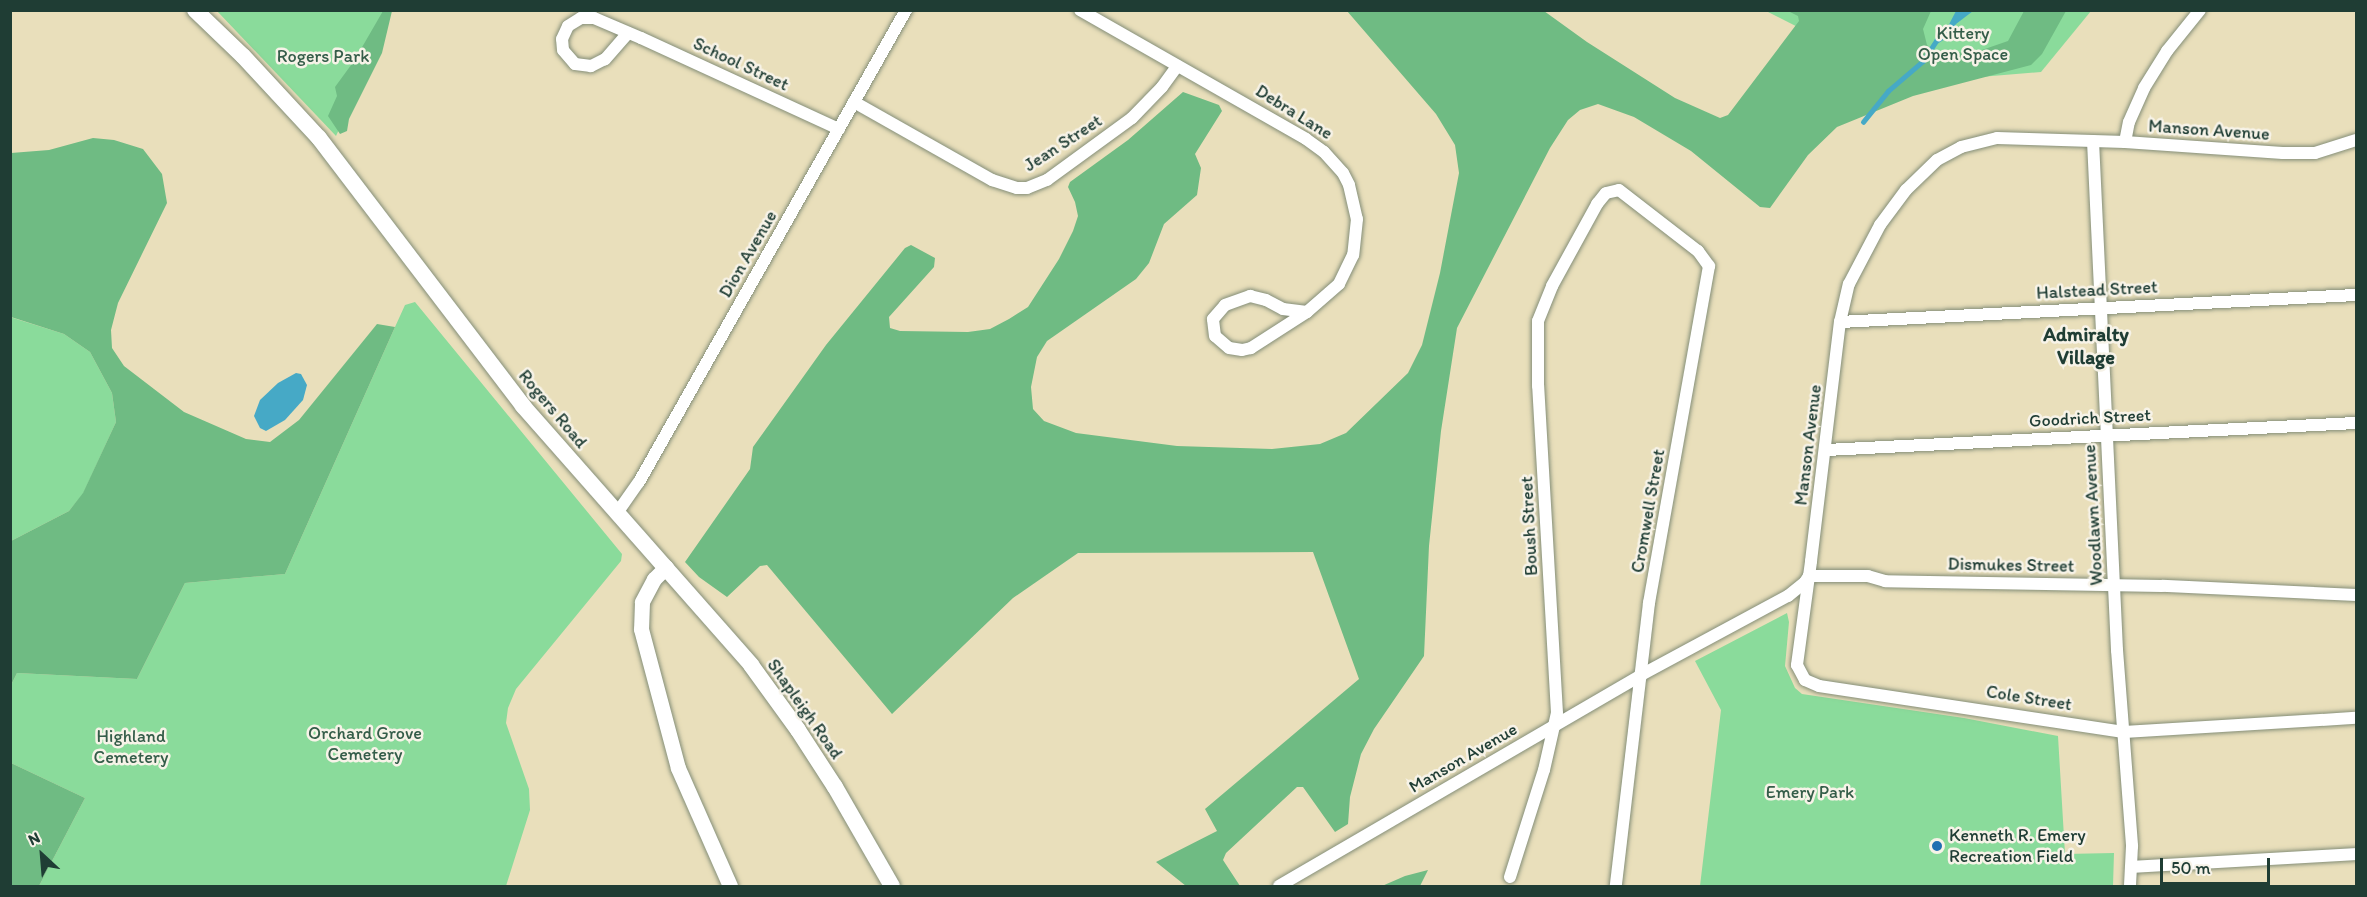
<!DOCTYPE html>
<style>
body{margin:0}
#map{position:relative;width:2367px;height:897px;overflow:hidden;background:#e9dfbb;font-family:Itim,sans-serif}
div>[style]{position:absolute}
.green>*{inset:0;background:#8adb9b}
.forest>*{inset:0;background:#6fbb83}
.water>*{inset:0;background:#46a9c6}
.stream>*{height:4.5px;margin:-2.25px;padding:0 2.25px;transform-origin:2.25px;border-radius:2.25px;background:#46a9c6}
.roads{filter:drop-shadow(0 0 2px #848e78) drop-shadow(0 0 2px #848e78)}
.minor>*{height:12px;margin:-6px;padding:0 6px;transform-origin:6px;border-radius:6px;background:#fff}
.tertiary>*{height:15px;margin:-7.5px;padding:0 7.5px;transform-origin:7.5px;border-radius:7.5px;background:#fff}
.secondary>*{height:16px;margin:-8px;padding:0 8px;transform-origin:8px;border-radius:8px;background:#fff}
.dots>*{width:16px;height:16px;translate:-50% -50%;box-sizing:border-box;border:3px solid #f7f3e8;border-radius:50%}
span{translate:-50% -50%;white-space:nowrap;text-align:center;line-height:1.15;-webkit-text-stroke:5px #f7f3e8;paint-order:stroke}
.park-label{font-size:18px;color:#345d49}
.street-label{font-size:18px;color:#1f3d34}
.poi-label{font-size:18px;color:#1f3d34}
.left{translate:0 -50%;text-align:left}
.neighbourhood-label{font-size:20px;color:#1f3d34;font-weight:700}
.frame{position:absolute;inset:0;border:12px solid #1f3d34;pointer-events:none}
.north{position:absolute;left:12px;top:825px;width:60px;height:60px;-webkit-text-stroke:4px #f7f3e8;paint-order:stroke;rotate:334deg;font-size:16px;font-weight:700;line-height:24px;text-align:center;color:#1f3d34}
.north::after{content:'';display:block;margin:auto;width:21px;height:27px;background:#1f3d34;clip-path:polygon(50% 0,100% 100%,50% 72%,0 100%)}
.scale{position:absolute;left:2160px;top:858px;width:110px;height:27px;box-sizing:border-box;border:3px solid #1f3d34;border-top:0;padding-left:8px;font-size:18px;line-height:21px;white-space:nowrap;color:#1f3d34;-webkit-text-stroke:4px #f7f3e8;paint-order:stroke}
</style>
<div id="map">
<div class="green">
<i style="clip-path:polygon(217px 11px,388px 11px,384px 33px,336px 136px)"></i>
<i style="clip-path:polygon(1766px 11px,2091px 11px,2041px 72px,1908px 83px)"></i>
<i style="clip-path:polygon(415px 302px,622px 554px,621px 561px,516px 689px,508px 708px,506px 723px,529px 789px,530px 810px,506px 886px,39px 886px,85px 798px,11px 763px,11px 685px,17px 673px,137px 679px,185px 583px,285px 574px,395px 327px,405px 305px)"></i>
<i style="clip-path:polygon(10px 317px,64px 334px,90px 352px,112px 393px,116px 422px,83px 494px,69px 511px,11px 541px)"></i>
<i style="clip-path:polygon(1787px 613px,1789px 622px,1785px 666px,1795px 688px,1802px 694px,1964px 718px,2058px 736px,2065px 854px,2114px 853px,2113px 886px,1700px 886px,1721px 710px,1695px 661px)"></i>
</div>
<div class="forest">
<i style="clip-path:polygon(383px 11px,392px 11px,382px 53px,349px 119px,347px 131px,340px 134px,328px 116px,337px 96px,335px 87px,354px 61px)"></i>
<i style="clip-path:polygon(1347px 11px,1544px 11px,1587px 42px,1675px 98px,1720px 118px,1728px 115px,1799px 21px,1798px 16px,1788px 11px,1931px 11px,1923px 29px,1927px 45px,1939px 54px,1979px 51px,2008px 41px,2024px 11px,2066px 11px,2042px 54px,2031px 65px,1913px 96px,1837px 127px,1808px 155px,1770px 208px,1760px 207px,1691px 151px,1634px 117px,1598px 104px,1580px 110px,1568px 120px,1550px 148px,1457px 328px,1441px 431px,1429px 546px,1424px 656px,1374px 729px,1361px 754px,1350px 797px,1348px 824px,1335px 832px,1303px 787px,1297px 787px,1226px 853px,1223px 860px,1240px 886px,1186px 886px,1156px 862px,1217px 831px,1205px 809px,1359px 679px,1313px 552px,1078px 553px,1013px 598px,892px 714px,767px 565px,760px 566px,727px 597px,699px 577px,685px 562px,750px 469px,753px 447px,826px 345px,905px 248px,911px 245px,935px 258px,934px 267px,889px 317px,890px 328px,900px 331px,968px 332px,990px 329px,1009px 319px,1028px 307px,1059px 259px,1073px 231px,1078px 216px,1075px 202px,1068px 187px,1070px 182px,1128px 140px,1183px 92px,1219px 105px,1222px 111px,1195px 154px,1201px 168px,1197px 195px,1164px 224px,1149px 263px,1136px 279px,1047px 341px,1037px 357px,1031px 387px,1033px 409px,1044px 421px,1076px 433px,1177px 446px,1272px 449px,1320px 444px,1346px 433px,1408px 373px,1422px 345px,1440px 273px,1459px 173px,1455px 145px,1436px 114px)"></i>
<i style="clip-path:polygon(93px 138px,114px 140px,143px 149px,162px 174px,167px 203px,118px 303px,111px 330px,112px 348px,124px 366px,184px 412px,246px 439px,270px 442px,299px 420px,377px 324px,395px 327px,285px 574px,185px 583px,137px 679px,17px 673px,11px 685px,11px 541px,69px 511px,83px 493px,116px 422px,112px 393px,90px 352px,64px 334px,11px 317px,11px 153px,49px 150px)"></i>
<i style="clip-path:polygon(11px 763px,85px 798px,39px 886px,11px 886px)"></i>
<i style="clip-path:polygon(1428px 870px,1420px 886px,1382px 886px,1405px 876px)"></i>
</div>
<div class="water">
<i style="clip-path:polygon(1956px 11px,1973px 11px,1956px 24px,1946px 39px,1943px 36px)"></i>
<i style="clip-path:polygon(296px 373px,301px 374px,307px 385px,303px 400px,285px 420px,266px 431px,260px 428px,254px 416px,260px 400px,278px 383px)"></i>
</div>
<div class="stream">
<i style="left:1863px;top:122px;width:40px;rotate:-51deg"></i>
<i style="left:1888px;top:91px;width:46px;rotate:-40.6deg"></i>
<i style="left:1923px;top:61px;width:24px;rotate:-57deg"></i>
<i style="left:1936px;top:41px;width:13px;rotate:-32deg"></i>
</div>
<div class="roads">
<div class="minor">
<i style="left:1080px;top:10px;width:260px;rotate:29.7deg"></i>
<i style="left:1306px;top:139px;width:22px;rotate:36deg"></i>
<i style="left:1324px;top:152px;width:28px;rotate:48deg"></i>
<i style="left:1343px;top:173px;width:13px;rotate:63deg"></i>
<i style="left:1349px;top:185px;width:35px;rotate:77deg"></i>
<i style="left:1357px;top:219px;width:36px;rotate:96deg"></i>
<i style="left:1353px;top:255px;width:32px;rotate:116deg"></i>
<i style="left:1339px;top:284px;width:43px;rotate:138.8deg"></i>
<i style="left:628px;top:33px;width:35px;rotate:131deg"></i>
<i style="left:605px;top:59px;width:16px;rotate:153deg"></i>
<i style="left:591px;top:66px;width:16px;rotate:-173deg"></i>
<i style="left:575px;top:64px;width:18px;rotate:-131deg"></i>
<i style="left:563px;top:50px;width:11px;rotate:-95deg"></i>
<i style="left:562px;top:39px;width:14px;rotate:-65deg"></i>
<i style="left:568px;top:26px;width:15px;rotate:-32deg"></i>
<i style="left:581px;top:18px;width:13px"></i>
<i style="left:594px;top:18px;width:51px;rotate:23.1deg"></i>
<i style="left:641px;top:38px;width:218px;rotate:24.7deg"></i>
<i style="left:854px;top:102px;width:159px;rotate:29.5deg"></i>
<i style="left:992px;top:180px;width:26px;rotate:18deg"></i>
<i style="left:1017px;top:188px;width:10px"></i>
<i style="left:1027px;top:188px;width:22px;rotate:-22deg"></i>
<i style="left:1047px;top:180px;width:105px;rotate:-36.1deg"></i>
<i style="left:1132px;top:118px;width:43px;rotate:-45.9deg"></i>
<i style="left:1162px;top:87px;width:26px;rotate:-54deg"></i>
<i style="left:2093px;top:141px;width:510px;rotate:87.3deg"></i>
<i style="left:2117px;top:650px;width:197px;rotate:85.6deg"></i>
<i style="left:2132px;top:846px;width:40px;rotate:92.9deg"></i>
<i style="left:2125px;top:142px;width:20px;rotate:-79deg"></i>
<i style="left:2129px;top:122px;width:37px;rotate:-66deg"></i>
<i style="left:2144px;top:88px;width:44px;rotate:-58.1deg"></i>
<i style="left:2167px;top:51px;width:53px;rotate:-51.2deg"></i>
<i style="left:1250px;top:296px;width:16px;rotate:14deg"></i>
<i style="left:1266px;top:300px;width:19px;rotate:28deg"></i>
<i style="left:1283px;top:309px;width:24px;rotate:7deg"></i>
<i style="left:1307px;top:312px;width:67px;rotate:147.3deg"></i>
<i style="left:1251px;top:348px;width:9px;rotate:167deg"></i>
<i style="left:1242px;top:350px;width:13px;rotate:-171deg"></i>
<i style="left:1229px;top:348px;width:18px;rotate:-139deg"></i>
<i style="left:1215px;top:336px;width:17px;rotate:-97deg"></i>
<i style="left:1213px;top:319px;width:18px;rotate:-49deg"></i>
<i style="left:1225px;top:305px;width:27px;rotate:-20deg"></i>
<i style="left:1840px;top:322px;width:517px;rotate:-3deg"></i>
<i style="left:1826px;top:450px;width:531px;rotate:-2.92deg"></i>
<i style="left:617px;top:513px;width:38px;rotate:-55deg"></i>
<i style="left:639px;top:482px;width:542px;rotate:-60.5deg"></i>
<i style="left:2356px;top:595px;width:194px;rotate:-177.3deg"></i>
<i style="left:2162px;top:586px;width:277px;rotate:-179deg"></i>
<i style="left:1885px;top:581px;width:18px;rotate:-164deg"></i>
<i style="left:1868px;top:576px;width:59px;rotate:180deg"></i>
<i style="left:1809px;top:576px;width:90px;rotate:97.7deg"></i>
<i style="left:1797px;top:665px;width:17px;rotate:62deg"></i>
<i style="left:1805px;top:680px;width:15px;rotate:23deg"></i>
<i style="left:1819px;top:686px;width:308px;rotate:8.6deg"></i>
<i style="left:2124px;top:732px;width:232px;rotate:-3.5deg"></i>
<i style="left:2132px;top:867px;width:224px;rotate:-3.3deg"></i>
<i style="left:1510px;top:877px;width:112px;rotate:-72.4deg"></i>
<i style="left:1544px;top:770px;width:58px;rotate:-77.2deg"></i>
<i style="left:1557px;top:713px;width:328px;rotate:-93.3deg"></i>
<i style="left:1538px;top:386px;width:65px;rotate:-90deg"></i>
<i style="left:1538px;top:321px;width:38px;rotate:-68deg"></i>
<i style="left:1552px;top:286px;width:94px;rotate:-61.2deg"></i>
<i style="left:1597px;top:204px;width:14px;rotate:-51deg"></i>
<i style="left:1606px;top:193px;width:13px;rotate:-13deg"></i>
<i style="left:1619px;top:190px;width:100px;rotate:37.7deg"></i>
<i style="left:1698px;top:251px;width:19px;rotate:54deg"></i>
<i style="left:1709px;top:266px;width:342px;rotate:100.1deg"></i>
<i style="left:1649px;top:603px;width:285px;rotate:96.7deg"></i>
<i style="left:1279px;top:886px;width:419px;rotate:-30.2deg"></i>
<i style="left:1641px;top:675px;width:167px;rotate:-28.3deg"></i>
<i style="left:1788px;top:596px;width:22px;rotate:-39deg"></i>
<i style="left:1805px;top:582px;width:7px;rotate:-56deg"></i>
<i style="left:1809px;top:576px;width:15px;rotate:-82deg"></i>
<i style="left:1811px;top:561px;width:241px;rotate:-83.1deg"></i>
<i style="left:1840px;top:322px;width:39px;rotate:-77deg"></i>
<i style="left:1849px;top:284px;width:67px;rotate:-62.3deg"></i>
<i style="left:1880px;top:225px;width:44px;rotate:-53.4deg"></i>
<i style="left:1906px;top:190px;width:43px;rotate:-44.1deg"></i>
<i style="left:1937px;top:160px;width:27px;rotate:-28deg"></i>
<i style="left:1961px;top:147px;width:37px;rotate:-14deg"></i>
<i style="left:1997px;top:138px;width:128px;rotate:1.8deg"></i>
<i style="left:2125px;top:142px;width:158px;rotate:4deg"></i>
<i style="left:2283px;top:153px;width:32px"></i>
<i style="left:2315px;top:153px;width:43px;rotate:-17.6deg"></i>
</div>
<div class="tertiary">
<i style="left:666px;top:567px;width:17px;rotate:135deg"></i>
<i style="left:654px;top:579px;width:26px;rotate:118deg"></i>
<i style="left:642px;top:602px;width:27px;rotate:92deg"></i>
<i style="left:641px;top:629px;width:144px;rotate:75.1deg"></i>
<i style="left:678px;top:768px;width:129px;rotate:66.2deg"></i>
</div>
<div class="secondary">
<i style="left:195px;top:10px;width:66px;rotate:43.8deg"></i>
<i style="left:243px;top:56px;width:112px;rotate:47.2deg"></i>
<i style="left:319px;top:138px;width:337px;rotate:52.7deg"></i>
<i style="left:523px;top:406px;width:345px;rotate:48.6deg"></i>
<i style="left:751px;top:665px;width:80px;rotate:54.1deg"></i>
<i style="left:798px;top:730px;width:68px;rotate:57deg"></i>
<i style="left:835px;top:787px;width:114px;rotate:60.1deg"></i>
</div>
</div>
<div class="dots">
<i style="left:1937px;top:846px;background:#1f6fb2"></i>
</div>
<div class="park-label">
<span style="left:1963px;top:44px">Kittery<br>Open Space</span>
<span style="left:323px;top:56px">Rogers Park</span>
<span style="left:365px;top:744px">Orchard Grove<br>Cemetery</span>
<span style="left:131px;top:747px">Highland<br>Cemetery</span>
<span style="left:1810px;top:792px">Emery Park</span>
</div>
<div class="street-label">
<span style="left:741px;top:64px;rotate:25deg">School Street</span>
<span style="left:1294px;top:112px;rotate:32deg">Debra Lane</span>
<span style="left:2209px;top:130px;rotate:4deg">Manson Avenue</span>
<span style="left:1063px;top:143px;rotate:-33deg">Jean Street</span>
<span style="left:748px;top:254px;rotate:-60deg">Dion Avenue</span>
<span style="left:2097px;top:290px;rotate:-3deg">Halstead Street</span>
<span style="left:553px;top:409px;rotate:50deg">Rogers Road</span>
<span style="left:2090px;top:418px;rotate:-3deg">Goodrich Street</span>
<span style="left:1808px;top:445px;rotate:-83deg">Manson Avenue</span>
<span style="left:1648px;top:511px;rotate:-80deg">Cromwell Street</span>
<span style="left:2093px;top:515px;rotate:-93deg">Woodlawn Avenue</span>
<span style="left:1529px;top:526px;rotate:-93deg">Boush Street</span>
<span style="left:2011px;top:565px;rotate:1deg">Dismukes Street</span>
<span style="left:2029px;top:698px;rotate:9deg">Cole Street</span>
<span style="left:805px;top:709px;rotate:55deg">Shapleigh Road</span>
<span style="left:1463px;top:758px;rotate:-30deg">Manson Avenue</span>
</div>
<div class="poi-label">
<span class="left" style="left:1949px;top:846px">Kenneth R. Emery<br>Recreation Field</span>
</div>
<div class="neighbourhood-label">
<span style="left:2086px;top:346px">Admiralty<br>Village</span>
</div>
<div class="frame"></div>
<div class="north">N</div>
<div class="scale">50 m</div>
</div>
